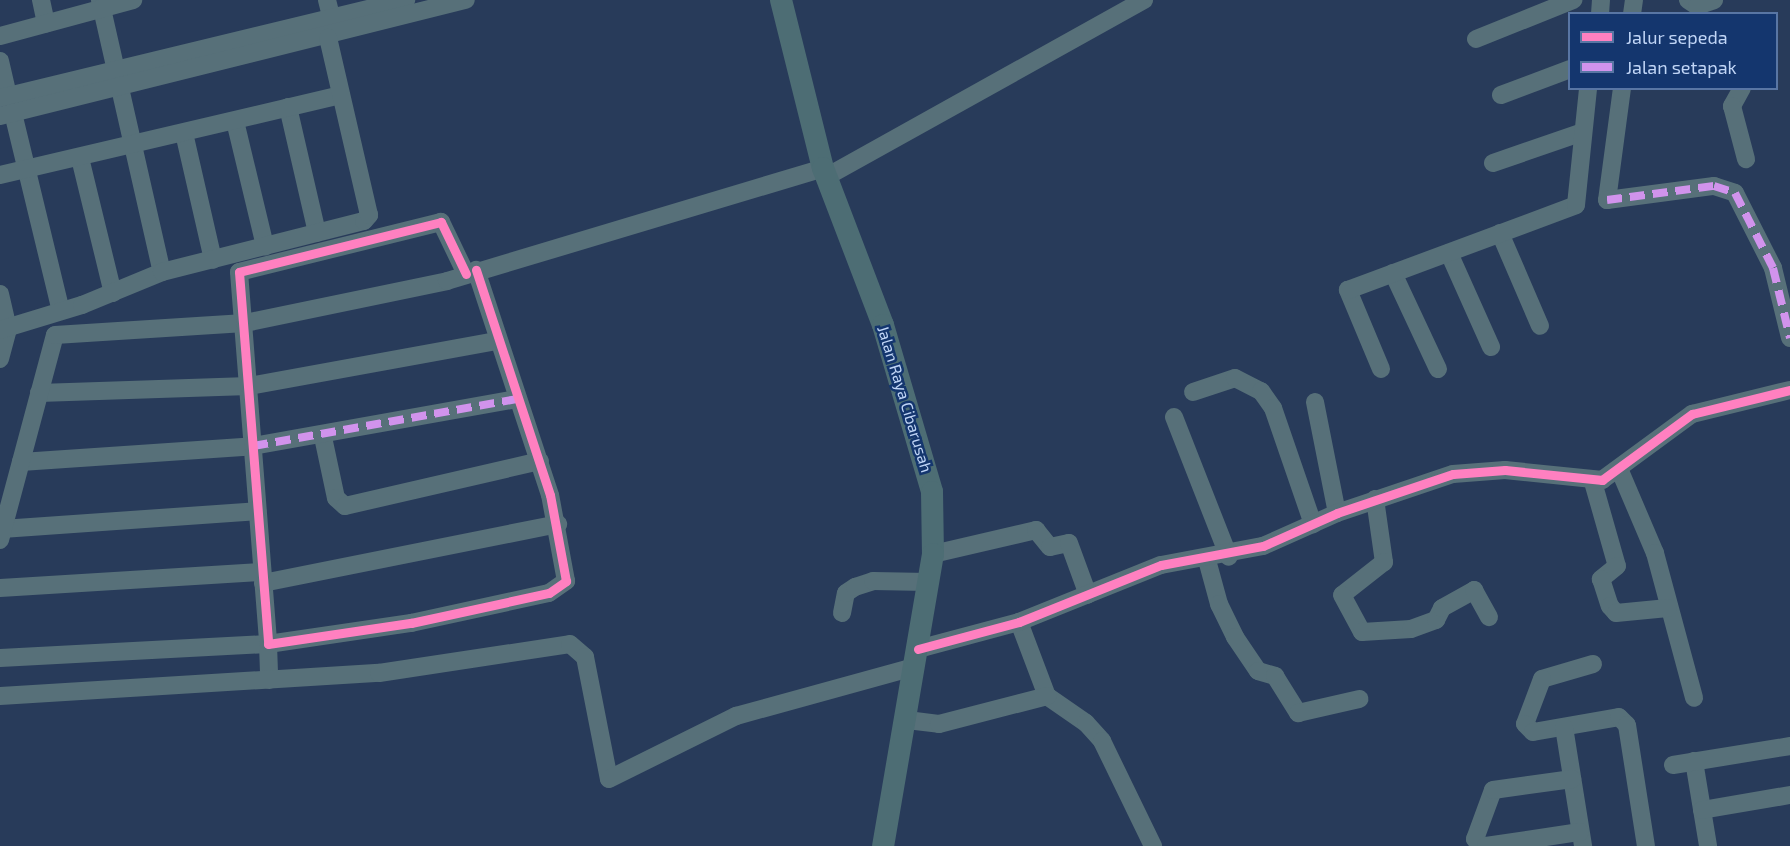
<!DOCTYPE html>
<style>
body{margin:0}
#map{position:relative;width:1790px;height:846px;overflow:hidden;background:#283b5a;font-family:"Exo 2",sans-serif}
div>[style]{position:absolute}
.minor>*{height:18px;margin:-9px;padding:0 9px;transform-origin:9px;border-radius:9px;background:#577079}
.major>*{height:22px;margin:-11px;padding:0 11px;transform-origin:11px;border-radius:11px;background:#4d6d74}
.quiet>*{height:8px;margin-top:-4px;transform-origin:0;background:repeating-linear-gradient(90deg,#d193ec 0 15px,transparent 0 23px)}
.cycleway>*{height:9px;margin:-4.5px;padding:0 4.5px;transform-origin:4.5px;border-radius:4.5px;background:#ff80c0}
span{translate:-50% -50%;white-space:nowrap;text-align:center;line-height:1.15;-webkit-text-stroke:5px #14366e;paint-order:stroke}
.street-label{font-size:16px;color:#c0d5f6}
.legend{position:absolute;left:1568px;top:12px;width:210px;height:78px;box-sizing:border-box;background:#14366e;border:2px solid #5976a4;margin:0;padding:8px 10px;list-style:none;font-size:18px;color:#c0d5f6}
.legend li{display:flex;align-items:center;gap:12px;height:30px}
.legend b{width:30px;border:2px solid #5976a4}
</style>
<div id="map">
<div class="minor">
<i style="left:41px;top:0;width:24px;rotate:78deg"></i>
<i style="left:100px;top:0;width:279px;rotate:77.2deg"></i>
<i style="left:327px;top:0;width:21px;rotate:76deg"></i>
<i style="left:1688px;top:0;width:11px;rotate:34deg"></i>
<i style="left:1697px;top:6px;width:18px;rotate:-19deg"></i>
<i style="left:1600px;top:14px;width:14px;rotate:-86deg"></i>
<i style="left:1632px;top:14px;width:14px;rotate:-82deg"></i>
<i style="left:0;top:36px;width:138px;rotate:-15.1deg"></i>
<i style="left:1476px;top:39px;width:105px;rotate:-21.9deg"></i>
<i style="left:0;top:61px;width:36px;rotate:77deg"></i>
<i style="left:1622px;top:88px;width:113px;rotate:97.6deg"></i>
<i style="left:1607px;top:200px;width:108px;rotate:-7.5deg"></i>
<i style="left:1714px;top:186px;width:22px;rotate:18deg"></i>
<i style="left:1735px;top:193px;width:84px;rotate:63.1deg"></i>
<i style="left:1773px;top:268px;width:72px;rotate:76.3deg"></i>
<i style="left:1742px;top:88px;width:21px;rotate:119deg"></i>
<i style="left:1732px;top:106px;width:55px;rotate:75.2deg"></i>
<i style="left:1501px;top:95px;width:74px;rotate:-20.6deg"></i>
<i style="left:0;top:98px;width:418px;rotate:-13.6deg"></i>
<i style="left:288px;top:107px;width:129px;rotate:77deg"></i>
<i style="left:13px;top:113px;width:201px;rotate:76.4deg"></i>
<i style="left:0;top:116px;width:480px;rotate:-14deg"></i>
<i style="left:235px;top:121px;width:129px;rotate:76.5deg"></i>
<i style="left:184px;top:133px;width:130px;rotate:77.1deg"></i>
<i style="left:80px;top:158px;width:139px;rotate:76.3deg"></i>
<i style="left:1493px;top:163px;width:92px;rotate:-19deg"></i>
<i style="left:0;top:175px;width:350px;rotate:-13.2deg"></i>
<i style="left:826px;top:177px;width:364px;rotate:-29.1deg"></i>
<i style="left:1500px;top:233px;width:101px;rotate:66.7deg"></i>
<i style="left:1449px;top:253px;width:103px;rotate:65.9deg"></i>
<i style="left:1393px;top:273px;width:106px;rotate:64.9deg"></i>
<i style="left:466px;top:274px;width:58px;rotate:-115.7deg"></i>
<i style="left:441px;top:222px;width:208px;rotate:166.1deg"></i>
<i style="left:239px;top:272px;width:373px;rotate:85.5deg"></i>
<i style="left:268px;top:644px;width:145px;rotate:-8.4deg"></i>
<i style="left:411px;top:623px;width:141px;rotate:-12.3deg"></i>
<i style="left:549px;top:593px;width:21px;rotate:-35deg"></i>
<i style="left:566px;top:581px;width:87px;rotate:-100.5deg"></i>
<i style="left:550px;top:495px;width:237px;rotate:-108.2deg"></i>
<i style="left:0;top:294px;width:36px;rotate:77deg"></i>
<i style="left:8px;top:329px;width:31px;rotate:105deg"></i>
<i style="left:0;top:330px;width:86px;rotate:-17deg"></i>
<i style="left:82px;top:305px;width:87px;rotate:-22.4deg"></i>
<i style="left:162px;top:272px;width:208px;rotate:-14.2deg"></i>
<i style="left:364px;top:221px;width:8px;rotate:-50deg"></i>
<i style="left:369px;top:215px;width:182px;rotate:-103deg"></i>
<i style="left:1381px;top:369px;width:86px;rotate:-112.7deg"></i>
<i style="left:1348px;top:290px;width:243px;rotate:-20.4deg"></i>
<i style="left:1576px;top:205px;width:118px;rotate:-84.1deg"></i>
<i style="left:1193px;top:392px;width:44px;rotate:-18.4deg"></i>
<i style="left:1235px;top:378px;width:29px;rotate:27deg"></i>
<i style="left:1261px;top:391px;width:21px;rotate:55deg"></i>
<i style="left:1273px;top:408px;width:123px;rotate:71deg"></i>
<i style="left:39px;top:393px;width:210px;rotate:-1.9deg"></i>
<i style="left:249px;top:386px;width:252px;rotate:-10.3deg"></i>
<i style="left:1315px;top:402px;width:113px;rotate:78.8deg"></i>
<i style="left:1174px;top:417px;width:150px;rotate:68.6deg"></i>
<i style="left:323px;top:437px;width:62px;rotate:78deg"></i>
<i style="left:336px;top:498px;width:12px;rotate:42deg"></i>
<i style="left:345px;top:506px;width:200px;rotate:-13deg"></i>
<i style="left:21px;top:462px;width:233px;rotate:-3.9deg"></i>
<i style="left:253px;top:446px;width:269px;rotate:-10.1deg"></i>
<i style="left:1620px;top:471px;width:89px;rotate:66.9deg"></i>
<i style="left:1655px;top:553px;width:150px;rotate:74.9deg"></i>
<i style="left:1593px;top:482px;width:87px;rotate:74.1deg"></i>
<i style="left:1617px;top:566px;width:21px;rotate:141deg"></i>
<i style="left:1601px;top:579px;width:28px;rotate:72deg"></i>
<i style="left:1610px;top:606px;width:9px;rotate:49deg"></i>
<i style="left:1616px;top:613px;width:52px;rotate:-5.5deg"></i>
<i style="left:1375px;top:499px;width:64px;rotate:81.9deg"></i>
<i style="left:1384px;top:562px;width:53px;rotate:141.8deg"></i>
<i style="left:1342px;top:595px;width:42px;rotate:61.6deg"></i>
<i style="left:1362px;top:632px;width:49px;rotate:-3.5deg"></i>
<i style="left:1411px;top:629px;width:27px;rotate:-20deg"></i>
<i style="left:1436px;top:620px;width:13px;rotate:-63deg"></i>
<i style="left:1442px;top:608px;width:37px;rotate:-29deg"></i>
<i style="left:1474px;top:590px;width:31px;rotate:61deg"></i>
<i style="left:2px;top:529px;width:256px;rotate:-4deg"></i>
<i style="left:0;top:540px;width:212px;rotate:-75deg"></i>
<i style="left:55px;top:335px;width:190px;rotate:-3.6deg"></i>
<i style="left:245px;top:323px;width:206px;rotate:-11.7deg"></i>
<i style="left:447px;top:281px;width:393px;rotate:-16.7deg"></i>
<i style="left:933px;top:554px;width:106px;rotate:-13.1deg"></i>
<i style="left:1036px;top:530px;width:22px;rotate:51deg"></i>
<i style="left:1050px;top:547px;width:19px;rotate:-12deg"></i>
<i style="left:1069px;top:543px;width:55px;rotate:69.9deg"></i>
<i style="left:1207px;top:560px;width:46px;rotate:74.7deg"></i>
<i style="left:1219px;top:604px;width:37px;rotate:64deg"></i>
<i style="left:1235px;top:637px;width:41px;rotate:55.9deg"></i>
<i style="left:1258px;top:671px;width:18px;rotate:16deg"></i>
<i style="left:1275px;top:676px;width:44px;rotate:58.1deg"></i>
<i style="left:1298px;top:713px;width:63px;rotate:-12.9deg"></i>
<i style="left:263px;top:583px;width:301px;rotate:-11.3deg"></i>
<i style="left:0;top:588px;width:262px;rotate:-3.5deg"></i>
<i style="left:842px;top:613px;width:20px;rotate:-79deg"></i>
<i style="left:846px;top:593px;width:11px;rotate:-34deg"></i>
<i style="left:855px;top:587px;width:19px;rotate:-18deg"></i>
<i style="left:873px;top:581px;width:55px;rotate:1deg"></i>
<i style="left:1019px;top:622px;width:79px;rotate:69.3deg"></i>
<i style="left:1047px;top:696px;width:47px;rotate:34.7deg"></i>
<i style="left:1086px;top:723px;width:24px;rotate:48deg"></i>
<i style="left:1102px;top:741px;width:117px;rotate:64.1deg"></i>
<i style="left:918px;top:649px;width:105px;rotate:-15deg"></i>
<i style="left:1019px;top:622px;width:153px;rotate:-21.9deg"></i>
<i style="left:1161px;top:565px;width:104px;rotate:-10.6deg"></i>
<i style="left:1263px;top:546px;width:81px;rotate:-24deg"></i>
<i style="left:1337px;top:513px;width:122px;rotate:-18.6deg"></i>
<i style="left:1453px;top:474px;width:52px;rotate:-4.4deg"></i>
<i style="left:1505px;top:470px;width:98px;rotate:5.9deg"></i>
<i style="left:1602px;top:480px;width:112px;rotate:-36.3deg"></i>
<i style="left:1692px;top:414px;width:101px;rotate:-13.8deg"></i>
<i style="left:0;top:658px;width:268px;rotate:-3deg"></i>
<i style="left:268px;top:644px;width:36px;rotate:88deg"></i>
<i style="left:1593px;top:664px;width:53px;rotate:163.6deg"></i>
<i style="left:1542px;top:679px;width:48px;rotate:110.7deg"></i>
<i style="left:1525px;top:724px;width:11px;rotate:45deg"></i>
<i style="left:1533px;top:732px;width:87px;rotate:-9.9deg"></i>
<i style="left:1619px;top:717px;width:11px;rotate:45deg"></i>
<i style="left:1627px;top:725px;width:122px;rotate:81.1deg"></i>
<i style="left:0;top:696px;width:380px;rotate:-3.5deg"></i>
<i style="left:379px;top:673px;width:193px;rotate:-8.6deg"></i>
<i style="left:570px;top:644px;width:20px;rotate:41deg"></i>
<i style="left:585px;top:657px;width:124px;rotate:78.9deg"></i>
<i style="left:609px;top:779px;width:142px;rotate:-26.4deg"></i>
<i style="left:736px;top:716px;width:185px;rotate:-15.4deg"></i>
<i style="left:907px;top:720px;width:32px;rotate:7deg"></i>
<i style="left:939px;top:724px;width:112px;rotate:-14.5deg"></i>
<i style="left:1564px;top:727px;width:121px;rotate:80.9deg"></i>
<i style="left:1694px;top:761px;width:86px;rotate:80.6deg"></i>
<i style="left:1673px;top:765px;width:119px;rotate:-9.2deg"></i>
<i style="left:1702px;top:810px;width:89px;rotate:-9.7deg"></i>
<i style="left:1482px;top:846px;width:10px;rotate:-135deg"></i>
<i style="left:1475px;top:839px;width:52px;rotate:-69.8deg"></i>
<i style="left:1493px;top:790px;width:80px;rotate:-7.9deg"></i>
<i style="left:1486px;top:846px;width:95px;rotate:-8.5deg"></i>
</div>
<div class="major">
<i style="left:781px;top:0;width:173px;rotate:76deg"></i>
<i style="left:823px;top:168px;width:168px;rotate:69.1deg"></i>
<i style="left:883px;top:325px;width:174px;rotate:73.6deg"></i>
<i style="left:932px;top:492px;width:62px;rotate:89.1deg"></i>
<i style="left:933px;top:554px;width:296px;rotate:99.7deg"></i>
</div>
<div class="quiet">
<i style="left:1607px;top:200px;width:108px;rotate:-7.5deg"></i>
<i style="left:1714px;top:186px;width:22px;rotate:18deg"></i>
<i style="left:1735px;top:193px;width:84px;rotate:63.1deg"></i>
<i style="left:1773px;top:268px;width:72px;rotate:76.3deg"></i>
<i style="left:253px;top:446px;width:269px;rotate:-10.1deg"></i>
</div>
<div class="cycleway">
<i style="left:466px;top:274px;width:58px;rotate:-115.7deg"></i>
<i style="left:441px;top:222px;width:208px;rotate:166.1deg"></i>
<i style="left:239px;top:272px;width:373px;rotate:85.5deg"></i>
<i style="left:268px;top:644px;width:145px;rotate:-8.4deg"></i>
<i style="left:411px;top:623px;width:141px;rotate:-12.3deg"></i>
<i style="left:549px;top:593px;width:21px;rotate:-35deg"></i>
<i style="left:566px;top:581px;width:87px;rotate:-100.5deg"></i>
<i style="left:550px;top:495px;width:237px;rotate:-108.2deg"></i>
<i style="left:918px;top:649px;width:105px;rotate:-15deg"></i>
<i style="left:1019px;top:622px;width:153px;rotate:-21.9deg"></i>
<i style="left:1161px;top:565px;width:104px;rotate:-10.6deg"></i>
<i style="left:1263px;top:546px;width:81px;rotate:-24deg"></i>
<i style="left:1337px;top:513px;width:122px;rotate:-18.6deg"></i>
<i style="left:1453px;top:474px;width:52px;rotate:-4.4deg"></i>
<i style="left:1505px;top:470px;width:98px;rotate:5.9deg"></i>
<i style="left:1602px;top:480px;width:112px;rotate:-36.3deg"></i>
<i style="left:1692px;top:414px;width:101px;rotate:-13.8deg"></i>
</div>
<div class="street-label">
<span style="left:905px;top:399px;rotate:73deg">Jalan Raya Cibarusah</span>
</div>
<ul class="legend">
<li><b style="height:8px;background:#ff80c0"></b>Jalur sepeda</li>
<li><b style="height:8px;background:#d193ec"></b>Jalan setapak</li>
</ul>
</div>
